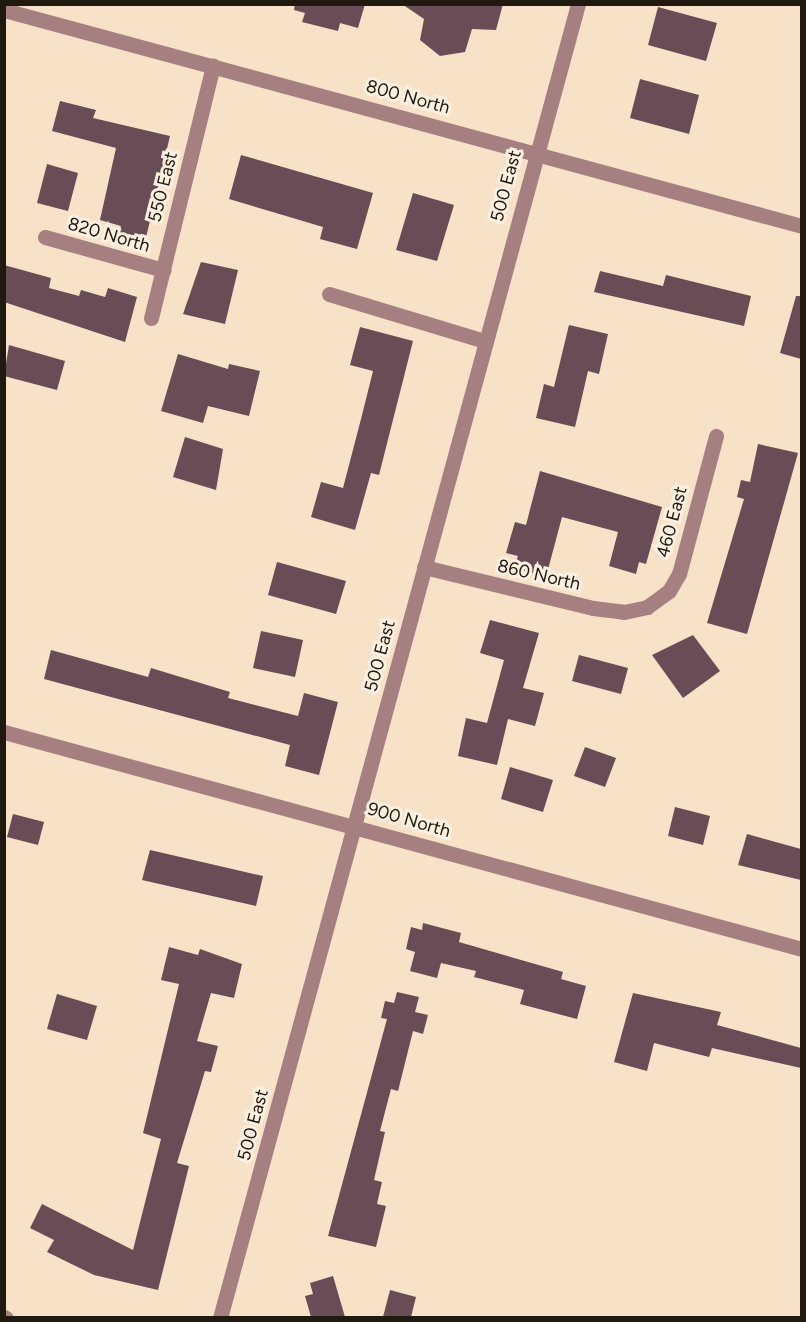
<!DOCTYPE html>
<style>
body{margin:0}
#map{position:relative;width:806px;height:1322px;overflow:hidden;background:#f7e1c7;font-family:Figtree,sans-serif}
div>[style]{position:absolute}
.building>*{inset:0;background:#694c55}
.minor>*{height:15px;margin:-7.5px;padding:0 7.5px;transform-origin:7.5px;border-radius:7.5px;background:#a68080}
span{translate:-50% -50%;white-space:nowrap;text-align:center;line-height:1.15;-webkit-text-stroke:6px #fdf0e1;paint-order:stroke}
.street-label{font-size:18px;color:#20190f}
.frame{position:absolute;inset:0;border:6px solid #20190f;pointer-events:none}
</style>
<div id="map">
<div class="building">
<i style="clip-path:polygon(295px 4px,365px 4px,358px 28px,340px 23px,338px 31px,302px 22px,305px 13px,294px 10px)"></i>
<i style="clip-path:polygon(402px 4px,503px 4px,496px 30px,472px 29px,465px 52px,440px 56px,420px 40px,424px 19px)"></i>
<i style="clip-path:polygon(658px 7px,717px 23px,706px 61px,648px 45px)"></i>
<i style="clip-path:polygon(640px 79px,699px 95px,689px 134px,630px 118px)"></i>
<i style="clip-path:polygon(60px 101px,96px 110px,93px 118px,170px 136px,144px 246px,117px 239px,121px 226px,100px 220px,116px 148px,52px 131px)"></i>
<i style="clip-path:polygon(241px 155px,373px 193px,357px 249px,320px 239px,323px 227px,229px 199px)"></i>
<i style="clip-path:polygon(47px 164px,78px 173px,68px 211px,37px 203px)"></i>
<i style="clip-path:polygon(413px 193px,454px 205px,437px 261px,396px 250px)"></i>
<i style="clip-path:polygon(201px 262px,238px 270px,225px 324px,183px 314px)"></i>
<i style="clip-path:polygon(4px 265px,51px 278px,49px 288px,79px 296px,81px 290px,105px 297px,108px 288px,137px 297px,125px 342px,4px 302px)"></i>
<i style="clip-path:polygon(600px 271px,663px 286px,666px 275px,751px 296px,744px 326px,594px 292px)"></i>
<i style="clip-path:polygon(796px 296px,801px 296px,801px 359px,780px 353px)"></i>
<i style="clip-path:polygon(569px 325px,608px 334px,599px 374px,588px 371px,575px 427px,536px 418px,544px 384px,554px 387px)"></i>
<i style="clip-path:polygon(360px 327px,413px 341px,379px 475px,371px 473px,355px 530px,311px 517px,321px 482px,343px 488px,361px 419px,373px 371px,350px 365px)"></i>
<i style="clip-path:polygon(9px 345px,65px 361px,57px 390px,4px 376px)"></i>
<i style="clip-path:polygon(178px 354px,228px 369px,229px 364px,260px 371px,249px 416px,208px 406px,203px 423px,161px 411px)"></i>
<i style="clip-path:polygon(185px 437px,223px 449px,216px 490px,173px 477px)"></i>
<i style="clip-path:polygon(758px 444px,798px 453px,747px 634px,707px 623px,744px 499px,737px 497px,741px 480px,750px 482px)"></i>
<i style="clip-path:polygon(540px 471px,662px 507px,646px 564px,639px 562px,636px 574px,609px 566px,618px 532px,562px 517px,546px 577px,514px 568px,518px 556px,506px 553px,515px 522px,526px 525px)"></i>
<i style="clip-path:polygon(277px 562px,346px 581px,336px 614px,268px 595px)"></i>
<i style="clip-path:polygon(490px 620px,539px 633px,523px 688px,544px 693px,535px 726px,508px 719px,497px 765px,458px 756px,466px 718px,487px 723px,504px 660px,480px 653px)"></i>
<i style="clip-path:polygon(261px 631px,303px 640px,295px 677px,253px 668px)"></i>
<i style="clip-path:polygon(693px 635px,720px 671px,683px 698px,652px 655px)"></i>
<i style="clip-path:polygon(51px 650px,148px 677px,151px 668px,230px 692px,228px 698px,298px 716px,304px 693px,338px 702px,319px 775px,285px 766px,290px 745px,44px 679px)"></i>
<i style="clip-path:polygon(579px 655px,628px 668px,621px 694px,572px 681px)"></i>
<i style="clip-path:polygon(585px 747px,616px 758px,605px 787px,574px 776px)"></i>
<i style="clip-path:polygon(510px 767px,553px 780px,543px 812px,501px 799px)"></i>
<i style="clip-path:polygon(675px 807px,710px 816px,703px 845px,668px 836px)"></i>
<i style="clip-path:polygon(13px 814px,44px 822px,38px 845px,7px 837px)"></i>
<i style="clip-path:polygon(747px 834px,801px 849px,801px 880px,738px 865px)"></i>
<i style="clip-path:polygon(150px 850px,263px 876px,256px 906px,142px 880px)"></i>
<i style="clip-path:polygon(423px 923px,461px 933px,459px 942px,563px 972px,561px 979px,586px 986px,577px 1019px,520px 1004px,524px 990px,474px 977px,476px 971px,441px 963px,437px 978px,410px 971px,415px 952px,406px 949px,411px 927px,422px 930px)"></i>
<i style="clip-path:polygon(169px 947px,198px 955px,200px 949px,242px 964px,234px 998px,211px 993px,197px 1041px,218px 1046px,211px 1072px,205px 1071px,177px 1163px,189px 1166px,158px 1290px,94px 1275px,47px 1252px,54px 1240px,30px 1228px,42px 1204px,133px 1250px,161px 1139px,143px 1133px,179px 984px,161px 980px)"></i>
<i style="clip-path:polygon(397px 992px,419px 997px,415px 1012px,428px 1015px,423px 1034px,413px 1031px,398px 1091px,391px 1089px,380px 1131px,385px 1132px,374px 1180px,382px 1182px,377px 1204px,386px 1206px,376px 1247px,328px 1236px,387px 1019px,381px 1018px,385px 1001px,394px 1003px)"></i>
<i style="clip-path:polygon(633px 993px,721px 1012px,717px 1025px,801px 1048px,801px 1068px,712px 1048px,709px 1057px,654px 1043px,647px 1071px,614px 1062px)"></i>
<i style="clip-path:polygon(57px 994px,97px 1006px,87px 1040px,47px 1029px)"></i>
<i style="clip-path:polygon(333px 1276px,345px 1317px,311px 1317px,305px 1296px,313px 1294px,310px 1283px)"></i>
<i style="clip-path:polygon(390px 1290px,416px 1297px,411px 1317px,383px 1317px)"></i>
</div>
<div class="minor">
<i style="left:4px;top:10px;width:827px;rotate:15.15deg"></i>
<i style="left:45px;top:237px;width:123px;rotate:15.6deg"></i>
<i style="left:329px;top:294px;width:163px;rotate:16.8deg"></i>
<i style="left:151px;top:318px;width:260px;rotate:-76.2deg"></i>
<i style="left:424px;top:567px;width:174px;rotate:13.6deg"></i>
<i style="left:593px;top:608px;width:31px;rotate:7deg"></i>
<i style="left:624px;top:612px;width:24px;rotate:-12deg"></i>
<i style="left:647px;top:607px;width:27px;rotate:-36deg"></i>
<i style="left:669px;top:591px;width:20px;rotate:-60deg"></i>
<i style="left:679px;top:574px;width:143px;rotate:-75deg"></i>
<i style="left:4px;top:732px;width:827px;rotate:15.21deg"></i>
<i style="left:4px;top:1317px;width:2px;rotate:27deg"></i>
<i style="left:220px;top:1318px;width:1362px;rotate:-74.76deg"></i>
</div>
<div class="street-label">
<span style="left:408px;top:97px;rotate:15deg">800 North</span>
<span style="left:506px;top:186px;rotate:-75deg">500 East</span>
<span style="left:163px;top:187px;rotate:-76deg">550 East</span>
<span style="left:109px;top:235px;rotate:16deg">820 North</span>
<span style="left:672px;top:522px;rotate:-75deg">460 East</span>
<span style="left:539px;top:575px;rotate:13deg">860 North</span>
<span style="left:380px;top:656px;rotate:-75deg">500 East</span>
<span style="left:409px;top:820px;rotate:16deg">900 North</span>
<span style="left:253px;top:1125px;rotate:-75deg">500 East</span>
</div>
<div class="frame"></div>
</div>
